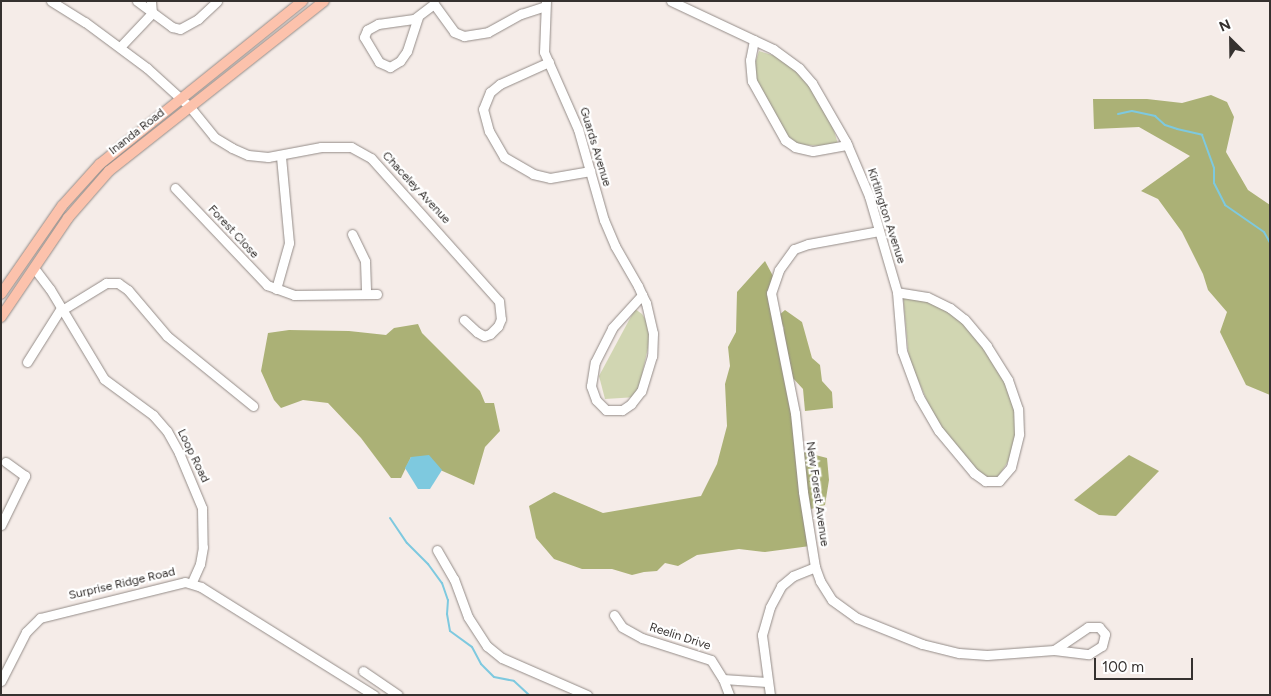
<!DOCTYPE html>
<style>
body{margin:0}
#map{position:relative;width:1271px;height:696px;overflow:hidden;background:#f5ece8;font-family:Figtree,sans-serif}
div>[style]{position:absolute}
.green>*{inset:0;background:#d1d6b2}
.forest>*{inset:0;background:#abb176}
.water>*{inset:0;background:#7ec9df}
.stream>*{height:2px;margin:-1px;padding:0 1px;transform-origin:1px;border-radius:1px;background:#7ec9df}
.roads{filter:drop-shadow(0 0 1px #948c88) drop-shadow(0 0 1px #948c88)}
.minor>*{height:9px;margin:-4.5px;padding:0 4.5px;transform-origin:4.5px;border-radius:4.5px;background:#fff}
.major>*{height:10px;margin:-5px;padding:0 5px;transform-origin:5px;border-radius:5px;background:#fcc2ac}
span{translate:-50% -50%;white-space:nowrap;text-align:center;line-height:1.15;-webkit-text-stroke:4.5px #fff;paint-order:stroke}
.street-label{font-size:12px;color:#35312f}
.frame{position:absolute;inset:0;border:2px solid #35312f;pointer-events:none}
.north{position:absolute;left:1206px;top:15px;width:50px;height:50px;-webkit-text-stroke:4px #fff;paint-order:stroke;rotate:337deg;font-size:14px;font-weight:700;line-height:20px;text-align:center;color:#35312f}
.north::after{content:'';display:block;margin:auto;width:18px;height:22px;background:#35312f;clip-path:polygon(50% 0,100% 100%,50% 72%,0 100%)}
.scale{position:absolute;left:1094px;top:658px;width:99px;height:22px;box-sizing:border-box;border:2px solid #35312f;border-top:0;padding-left:6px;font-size:15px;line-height:18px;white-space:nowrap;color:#35312f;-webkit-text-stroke:4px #fff;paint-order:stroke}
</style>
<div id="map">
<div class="green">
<i style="clip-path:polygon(759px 51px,789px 60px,826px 105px,839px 147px,789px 144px,751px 76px)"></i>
<i style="clip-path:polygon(903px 296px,927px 300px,952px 310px,983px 340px,1008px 380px,1015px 409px,1016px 434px,1009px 460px,998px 477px,985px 481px,956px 449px,931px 410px,909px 359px)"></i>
<i style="clip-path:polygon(635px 309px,642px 314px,652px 330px,637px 397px,605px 399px,599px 376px)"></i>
</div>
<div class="forest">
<i style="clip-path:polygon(1211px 95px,1227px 102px,1234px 117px,1226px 152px,1248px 190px,1270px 205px,1270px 395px,1246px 385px,1220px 332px,1227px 312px,1208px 290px,1203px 274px,1182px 232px,1158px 199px,1141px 191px,1190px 156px,1139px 127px,1094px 129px,1093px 99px,1147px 99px,1182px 103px)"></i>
<i style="clip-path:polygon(765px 261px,773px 276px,768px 300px,795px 413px,796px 450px,827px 458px,829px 480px,825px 505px,804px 511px,810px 546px,765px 552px,739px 549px,697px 555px,678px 566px,665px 563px,657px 571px,644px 572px,632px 575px,612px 569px,582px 569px,554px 559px,536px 538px,529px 506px,554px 492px,603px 513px,701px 496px,717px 464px,727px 426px,725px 384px,730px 366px,728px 347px,736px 332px,737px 292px)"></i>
<i style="clip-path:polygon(785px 310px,802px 322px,812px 358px,820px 365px,822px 381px,832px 392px,833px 408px,805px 411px,803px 389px,791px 376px,781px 343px,784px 328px,778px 316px)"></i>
<i style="clip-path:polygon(418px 324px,422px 333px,480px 391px,485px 403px,494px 403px,500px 431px,485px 447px,474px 485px,411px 457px,401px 478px,391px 478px,361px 438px,328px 403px,303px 400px,281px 408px,274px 400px,261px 371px,268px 333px,289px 330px,349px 331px,386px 335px,394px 328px)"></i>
<i style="clip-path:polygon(1129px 455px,1159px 471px,1116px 516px,1099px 515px,1074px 500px)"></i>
</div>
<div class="water">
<i style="clip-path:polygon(429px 455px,442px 470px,430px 489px,418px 489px,405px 468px,411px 457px)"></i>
</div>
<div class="stream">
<i style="left:1118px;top:114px;width:14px;rotate:-12deg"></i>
<i style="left:1132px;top:111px;width:24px;rotate:12deg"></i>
<i style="left:1155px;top:116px;width:13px;rotate:42deg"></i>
<i style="left:1165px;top:125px;width:13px;rotate:18deg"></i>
<i style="left:1177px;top:129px;width:26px;rotate:13deg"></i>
<i style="left:1202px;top:135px;width:35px;rotate:70deg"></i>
<i style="left:1214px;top:168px;width:15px;rotate:90deg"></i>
<i style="left:1214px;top:183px;width:25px;rotate:63deg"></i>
<i style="left:1225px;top:205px;width:47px;rotate:34.7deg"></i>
<i style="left:1264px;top:232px;width:13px;rotate:61deg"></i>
<i style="left:390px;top:518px;width:30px;rotate:56deg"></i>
<i style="left:407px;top:543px;width:30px;rotate:45deg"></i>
<i style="left:428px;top:564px;width:24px;rotate:54deg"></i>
<i style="left:442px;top:583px;width:18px;rotate:71deg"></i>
<i style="left:448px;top:600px;width:14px;rotate:94deg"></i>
<i style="left:447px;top:614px;width:17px;rotate:80deg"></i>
<i style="left:450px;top:631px;width:27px;rotate:36deg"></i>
<i style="left:472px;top:647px;width:19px;rotate:62deg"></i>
<i style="left:481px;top:664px;width:18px;rotate:45deg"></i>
<i style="left:494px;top:677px;width:20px;rotate:11deg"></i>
<i style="left:514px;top:681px;width:21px;rotate:43deg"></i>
</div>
<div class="roads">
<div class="minor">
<i style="left:51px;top:1px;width:40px;rotate:32deg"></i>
<i style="left:85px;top:22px;width:77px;rotate:36.6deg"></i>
<i style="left:147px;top:68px;width:58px;rotate:42.2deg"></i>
<i style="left:190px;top:107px;width:38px;rotate:51deg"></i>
<i style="left:214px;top:137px;width:21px;rotate:31deg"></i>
<i style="left:232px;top:148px;width:17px;rotate:24deg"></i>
<i style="left:248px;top:155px;width:20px;rotate:6deg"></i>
<i style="left:268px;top:157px;width:54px;rotate:-10.7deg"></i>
<i style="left:321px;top:147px;width:30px"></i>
<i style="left:351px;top:147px;width:23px;rotate:29deg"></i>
<i style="left:371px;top:158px;width:192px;rotate:48.2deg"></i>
<i style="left:499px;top:301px;width:18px;rotate:84deg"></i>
<i style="left:501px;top:319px;width:8px;rotate:113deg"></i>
<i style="left:498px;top:326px;width:11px;rotate:135deg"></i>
<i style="left:490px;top:334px;width:6px;rotate:162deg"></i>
<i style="left:484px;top:336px;width:8px;rotate:-150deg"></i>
<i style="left:477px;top:332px;width:18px;rotate:-137deg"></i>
<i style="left:137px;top:1px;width:44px;rotate:36.6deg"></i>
<i style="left:172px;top:27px;width:8px;rotate:14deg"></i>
<i style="left:180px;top:29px;width:21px;rotate:-29deg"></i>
<i style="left:198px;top:19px;width:26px;rotate:-43deg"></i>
<i style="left:546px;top:1px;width:51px;rotate:92.2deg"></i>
<i style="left:544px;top:52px;width:84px;rotate:66.2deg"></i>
<i style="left:578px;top:129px;width:95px;rotate:74.1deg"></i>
<i style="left:604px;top:220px;width:28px;rotate:67deg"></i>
<i style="left:615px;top:246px;width:46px;rotate:60.1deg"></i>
<i style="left:638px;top:286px;width:10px;rotate:66deg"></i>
<i style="left:642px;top:295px;width:9px;rotate:63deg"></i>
<i style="left:646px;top:303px;width:31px;rotate:77deg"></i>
<i style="left:653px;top:333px;width:23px;rotate:92deg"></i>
<i style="left:652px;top:356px;width:37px;rotate:107deg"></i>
<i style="left:641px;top:391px;width:16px;rotate:128deg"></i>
<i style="left:631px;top:404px;width:11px;rotate:146deg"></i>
<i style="left:622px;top:410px;width:16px;rotate:180deg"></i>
<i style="left:606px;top:410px;width:14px;rotate:-135deg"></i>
<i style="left:596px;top:400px;width:15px;rotate:-110deg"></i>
<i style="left:591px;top:386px;width:24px;rotate:-81deg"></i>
<i style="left:595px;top:362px;width:38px;rotate:-63deg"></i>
<i style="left:612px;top:328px;width:45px;rotate:-47.7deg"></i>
<i style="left:671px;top:1px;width:113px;rotate:25.2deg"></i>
<i style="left:773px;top:49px;width:32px;rotate:36deg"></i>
<i style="left:799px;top:68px;width:20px;rotate:49deg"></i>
<i style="left:812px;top:83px;width:68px;rotate:60deg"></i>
<i style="left:846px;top:142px;width:59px;rotate:66.9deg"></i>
<i style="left:869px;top:196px;width:100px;rotate:73.7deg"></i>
<i style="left:897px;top:292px;width:59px;rotate:85.2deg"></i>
<i style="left:902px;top:351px;width:49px;rotate:69.7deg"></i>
<i style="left:919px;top:397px;width:39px;rotate:60deg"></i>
<i style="left:939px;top:431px;width:55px;rotate:50.2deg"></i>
<i style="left:974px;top:473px;width:14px;rotate:36deg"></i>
<i style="left:985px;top:481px;width:14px"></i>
<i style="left:999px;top:481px;width:18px;rotate:-49deg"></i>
<i style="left:1011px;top:467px;width:34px;rotate:-76deg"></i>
<i style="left:1019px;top:434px;width:25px;rotate:-92deg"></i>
<i style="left:1018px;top:409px;width:31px;rotate:-109deg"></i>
<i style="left:1008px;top:380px;width:40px;rotate:-122deg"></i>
<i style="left:987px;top:346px;width:35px;rotate:-130deg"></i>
<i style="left:964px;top:319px;width:18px;rotate:-142deg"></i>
<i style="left:950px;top:308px;width:25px;rotate:-154deg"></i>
<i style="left:927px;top:297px;width:30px;rotate:-171deg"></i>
<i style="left:418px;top:17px;width:36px;rotate:108deg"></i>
<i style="left:407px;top:51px;width:12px;rotate:125deg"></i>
<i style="left:400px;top:61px;width:12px;rotate:149deg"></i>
<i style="left:390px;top:67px;width:12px;rotate:-156deg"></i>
<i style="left:379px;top:62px;width:29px;rotate:-121deg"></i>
<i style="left:364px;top:37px;width:8px;rotate:-67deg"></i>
<i style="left:367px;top:30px;width:13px;rotate:-29deg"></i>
<i style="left:378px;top:24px;width:36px;rotate:-8deg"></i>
<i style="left:414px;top:19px;width:25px;rotate:-37deg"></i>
<i style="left:434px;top:4px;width:34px;rotate:54deg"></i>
<i style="left:454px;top:32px;width:11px;rotate:22deg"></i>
<i style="left:464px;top:36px;width:24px;rotate:-9deg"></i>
<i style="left:488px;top:32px;width:38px;rotate:-29deg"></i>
<i style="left:521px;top:14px;width:25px;rotate:-18deg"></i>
<i style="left:754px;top:40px;width:20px;rotate:101deg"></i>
<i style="left:750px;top:60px;width:21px;rotate:85deg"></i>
<i style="left:752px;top:81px;width:68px;rotate:60.8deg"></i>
<i style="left:785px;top:140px;width:12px;rotate:35deg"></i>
<i style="left:795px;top:147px;width:18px;rotate:13deg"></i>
<i style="left:813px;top:151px;width:35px;rotate:-10deg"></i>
<i style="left:120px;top:47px;width:47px;rotate:-46.7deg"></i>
<i style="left:152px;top:13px;width:12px;rotate:-95deg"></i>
<i style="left:549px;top:62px;width:54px;rotate:155.8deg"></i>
<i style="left:500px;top:84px;width:13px;rotate:141deg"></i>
<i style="left:490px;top:92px;width:18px;rotate:112deg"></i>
<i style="left:483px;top:109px;width:23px;rotate:75deg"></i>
<i style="left:489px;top:131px;width:30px;rotate:60deg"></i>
<i style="left:504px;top:157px;width:34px;rotate:30deg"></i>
<i style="left:533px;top:174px;width:17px;rotate:13deg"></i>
<i style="left:550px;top:178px;width:41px;rotate:-9.9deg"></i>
<i style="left:175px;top:188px;width:134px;rotate:46.5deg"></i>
<i style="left:267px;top:285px;width:29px;rotate:20deg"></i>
<i style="left:294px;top:295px;width:83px;rotate:-0.7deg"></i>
<i style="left:879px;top:231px;width:72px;rotate:169.6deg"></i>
<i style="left:808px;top:244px;width:15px;rotate:160deg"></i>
<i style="left:794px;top:249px;width:26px;rotate:126deg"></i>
<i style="left:779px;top:270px;width:24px;rotate:109deg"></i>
<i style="left:771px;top:293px;width:122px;rotate:78.7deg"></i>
<i style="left:795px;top:413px;width:79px;rotate:84.2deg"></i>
<i style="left:803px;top:492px;width:76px;rotate:80.9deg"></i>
<i style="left:815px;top:567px;width:15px;rotate:70deg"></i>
<i style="left:820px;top:581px;width:22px;rotate:58deg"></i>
<i style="left:832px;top:600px;width:31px;rotate:36deg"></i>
<i style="left:857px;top:618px;width:70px;rotate:21.8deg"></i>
<i style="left:922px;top:644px;width:38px;rotate:14deg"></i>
<i style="left:959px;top:653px;width:28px;rotate:4deg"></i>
<i style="left:987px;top:655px;width:67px;rotate:-4.3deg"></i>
<i style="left:1054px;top:650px;width:35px;rotate:7deg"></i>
<i style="left:1089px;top:654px;width:15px;rotate:-32deg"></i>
<i style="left:1102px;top:646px;width:12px;rotate:-76deg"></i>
<i style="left:1105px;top:634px;width:9px;rotate:-131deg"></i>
<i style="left:1099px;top:627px;width:11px;rotate:180deg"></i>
<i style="left:1088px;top:627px;width:41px;rotate:145.9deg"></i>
<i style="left:352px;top:234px;width:30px;rotate:64deg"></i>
<i style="left:365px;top:261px;width:32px;rotate:88deg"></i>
<i style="left:34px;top:268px;width:26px;rotate:53deg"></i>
<i style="left:50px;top:289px;width:105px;rotate:59deg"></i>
<i style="left:104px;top:379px;width:61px;rotate:36.3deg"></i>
<i style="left:153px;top:415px;width:21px;rotate:49deg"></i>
<i style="left:167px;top:431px;width:25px;rotate:61deg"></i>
<i style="left:179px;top:453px;width:60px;rotate:67.3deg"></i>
<i style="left:202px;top:508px;width:39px;rotate:89deg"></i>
<i style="left:203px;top:547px;width:17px;rotate:100deg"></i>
<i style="left:200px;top:564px;width:20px;rotate:114deg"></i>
<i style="left:276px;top:289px;width:48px;rotate:-74.2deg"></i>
<i style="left:289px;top:243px;width:87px;rotate:-95.3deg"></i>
<i style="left:62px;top:310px;width:52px;rotate:-31.5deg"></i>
<i style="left:106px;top:283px;width:12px"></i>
<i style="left:118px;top:283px;width:12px;rotate:35deg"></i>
<i style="left:128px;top:290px;width:60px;rotate:49.7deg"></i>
<i style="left:167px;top:336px;width:111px;rotate:39.1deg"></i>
<i style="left:27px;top:362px;width:64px;rotate:-57.8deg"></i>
<i style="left:1px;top:525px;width:55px;rotate:-63.9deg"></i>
<i style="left:25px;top:476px;width:24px;rotate:-144deg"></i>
<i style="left:437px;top:550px;width:34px;rotate:60deg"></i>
<i style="left:454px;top:579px;width:40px;rotate:69.8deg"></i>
<i style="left:468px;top:617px;width:35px;rotate:57deg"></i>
<i style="left:487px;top:646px;width:19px;rotate:39deg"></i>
<i style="left:502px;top:658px;width:93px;rotate:23.5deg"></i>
<i style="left:614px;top:615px;width:14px;rotate:56deg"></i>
<i style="left:622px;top:627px;width:23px;rotate:29deg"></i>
<i style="left:642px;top:638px;width:72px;rotate:17.7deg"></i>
<i style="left:711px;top:660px;width:22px;rotate:58deg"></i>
<i style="left:723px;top:679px;width:44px;rotate:3.9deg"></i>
<i style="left:363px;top:671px;width:42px;rotate:34.4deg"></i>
<i style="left:723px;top:679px;width:17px;rotate:69deg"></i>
<i style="left:1px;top:681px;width:55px;rotate:-63deg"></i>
<i style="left:26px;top:632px;width:20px;rotate:-45deg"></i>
<i style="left:40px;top:618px;width:149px;rotate:-13.9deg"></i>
<i style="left:185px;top:582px;width:17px;rotate:17deg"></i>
<i style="left:201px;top:587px;width:204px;rotate:32deg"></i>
<i style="left:770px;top:695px;width:61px;rotate:-97.6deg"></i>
<i style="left:762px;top:635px;width:29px;rotate:-74deg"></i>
<i style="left:770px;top:607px;width:24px;rotate:-62deg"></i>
<i style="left:781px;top:586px;width:16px;rotate:-40deg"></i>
<i style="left:793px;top:576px;width:24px;rotate:-22deg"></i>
</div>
<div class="major">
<i style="left:1px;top:294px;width:107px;rotate:-55.3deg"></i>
<i style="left:62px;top:206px;width:57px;rotate:-47.9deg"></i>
<i style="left:100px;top:164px;width:260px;rotate:-38.8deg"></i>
<i style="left:1px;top:317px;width:120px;rotate:-55.9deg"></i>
<i style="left:68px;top:218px;width:62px;rotate:-48.9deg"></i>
<i style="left:109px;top:171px;width:274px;rotate:-38.3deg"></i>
</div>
</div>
<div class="street-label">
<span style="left:137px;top:132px;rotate:-38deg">Inanda Road</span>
<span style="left:595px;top:147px;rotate:73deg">Guards Avenue</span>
<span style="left:416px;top:188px;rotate:47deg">Chaceley Avenue</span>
<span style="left:886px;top:216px;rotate:72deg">Kirtlington Avenue</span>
<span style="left:233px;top:232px;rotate:47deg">Forest Close</span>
<span style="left:193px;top:456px;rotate:64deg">Loop Road</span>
<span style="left:817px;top:494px;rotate:82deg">New Forest Avenue</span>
<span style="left:122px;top:584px;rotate:-13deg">Surprise Ridge Road</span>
<span style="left:680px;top:637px;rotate:18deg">Reelin Drive</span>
</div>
<div class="frame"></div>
<div class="north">N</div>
<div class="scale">100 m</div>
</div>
